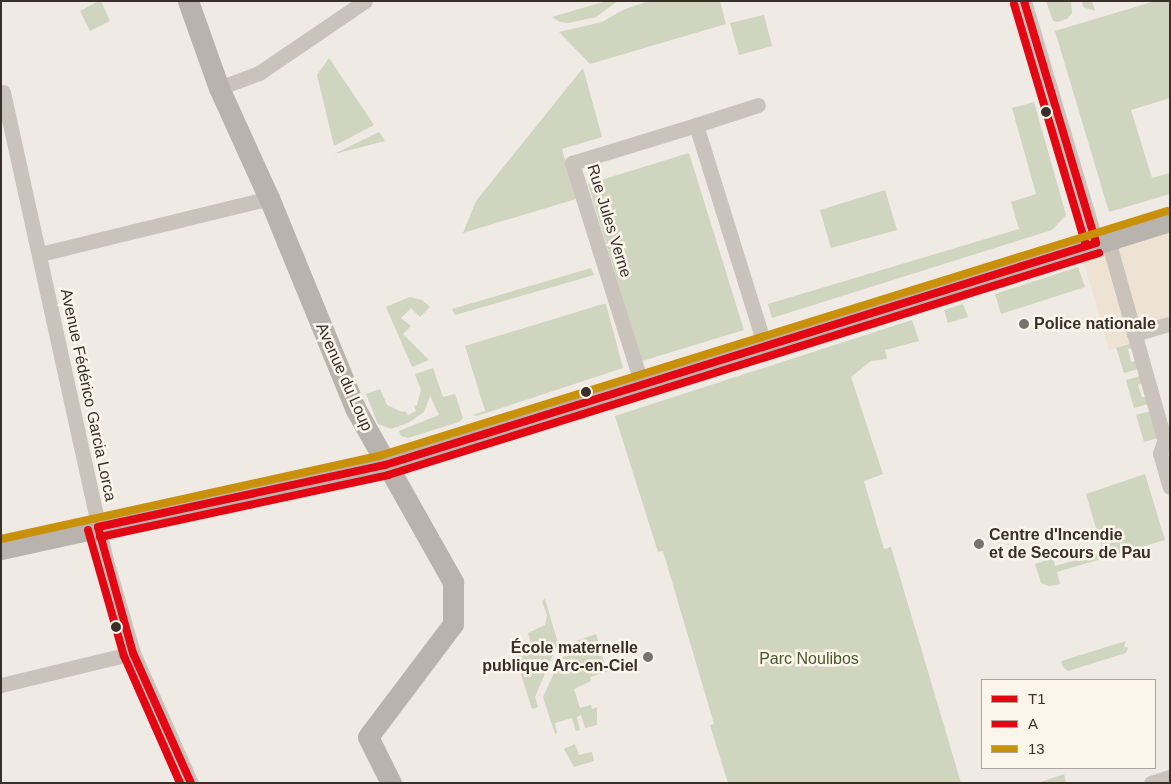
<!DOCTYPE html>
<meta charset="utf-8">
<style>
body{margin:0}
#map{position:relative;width:1171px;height:784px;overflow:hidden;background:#efeae4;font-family:Helvetica,sans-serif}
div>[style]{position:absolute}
.green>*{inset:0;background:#cfd5be}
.plaza>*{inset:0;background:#eee3d3}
.street>*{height:15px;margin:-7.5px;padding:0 7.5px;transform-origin:7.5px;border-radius:7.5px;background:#c9c3bc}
.secondary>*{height:21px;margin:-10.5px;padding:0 10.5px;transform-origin:10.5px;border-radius:10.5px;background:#b9b3ad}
.bus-1>*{height:8px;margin:-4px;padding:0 4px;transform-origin:4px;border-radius:4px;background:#e30613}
.bus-2>*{height:8px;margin:-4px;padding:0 4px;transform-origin:4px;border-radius:4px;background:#e30613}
.bus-3>*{height:8px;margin:-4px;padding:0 4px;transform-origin:4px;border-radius:4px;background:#c9900a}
.dots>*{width:14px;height:14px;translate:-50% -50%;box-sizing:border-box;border:2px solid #fbf5ec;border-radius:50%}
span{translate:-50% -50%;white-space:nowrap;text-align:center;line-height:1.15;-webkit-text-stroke:5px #fbf5ec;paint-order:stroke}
.street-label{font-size:16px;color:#3a302a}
.poi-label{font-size:16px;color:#3a302a;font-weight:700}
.left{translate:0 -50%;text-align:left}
.right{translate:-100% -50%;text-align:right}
.park-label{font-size:16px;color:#465a2c}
.frame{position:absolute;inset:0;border:2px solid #3a302a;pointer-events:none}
.legend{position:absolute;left:981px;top:679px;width:175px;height:90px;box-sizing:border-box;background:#fbf5ec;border:1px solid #aea69e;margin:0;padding:6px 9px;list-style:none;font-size:15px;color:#3a302a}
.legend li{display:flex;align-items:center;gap:10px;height:25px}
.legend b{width:25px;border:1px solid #aea69e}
</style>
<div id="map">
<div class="green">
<i style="clip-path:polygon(98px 1px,101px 1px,110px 21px,90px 31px,80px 11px)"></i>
<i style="clip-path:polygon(606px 1px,618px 1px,596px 17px,568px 23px,560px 22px,552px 17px)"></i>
<i style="clip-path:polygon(649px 1px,720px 1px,726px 24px,590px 64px,559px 32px,602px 22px,625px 9px)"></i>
<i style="clip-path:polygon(1046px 1px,1071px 1px,1072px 13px,1067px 19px,1058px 22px,1053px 21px)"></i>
<i style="clip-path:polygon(1082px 1px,1092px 1px,1095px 11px,1083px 7px)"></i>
<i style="clip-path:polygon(1155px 1px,1170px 1px,1170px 98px,1131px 110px,1152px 178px,1170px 173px,1170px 194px,1109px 212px,1055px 31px)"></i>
<i style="clip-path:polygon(764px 15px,772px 46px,739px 55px,730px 23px)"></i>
<i style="clip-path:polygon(329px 58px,374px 125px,334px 146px,317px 75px)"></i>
<i style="clip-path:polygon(583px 68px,602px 137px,562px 149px,576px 199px,463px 233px,476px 201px)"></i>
<i style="clip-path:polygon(1034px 102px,1066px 215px,1052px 230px,772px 318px,768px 304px,1019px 229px,1011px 202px,1036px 194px,1012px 108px)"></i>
<i style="clip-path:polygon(379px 132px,385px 141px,334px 154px)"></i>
<i style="clip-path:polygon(689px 153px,744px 330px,642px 361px,588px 184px)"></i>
<i style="clip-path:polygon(885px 190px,897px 230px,831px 248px,820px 210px)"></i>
<i style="clip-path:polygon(1078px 267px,1085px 287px,1001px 314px,995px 294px)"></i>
<i style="clip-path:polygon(591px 268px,594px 275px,455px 315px,452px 309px)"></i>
<i style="clip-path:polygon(410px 297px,422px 300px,430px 307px,420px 317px,411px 308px,401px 318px,411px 326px,403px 334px,429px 360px,412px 367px,386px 307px)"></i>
<i style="clip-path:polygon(603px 304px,606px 304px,623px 368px,477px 416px,472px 415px,485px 411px,465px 346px)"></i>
<i style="clip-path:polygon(963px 304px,968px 317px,948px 323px,944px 310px)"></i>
<i style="clip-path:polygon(912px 320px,919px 341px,885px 350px,887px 359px,871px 361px,851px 377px,883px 474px,864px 481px,884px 549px,891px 547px,961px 783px,728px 783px,710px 725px,714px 724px,663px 551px,658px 552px,615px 416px)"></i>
<i style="clip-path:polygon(1131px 343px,1132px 348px,1128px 349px,1131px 362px,1136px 361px,1138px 369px,1124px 373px,1116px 347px)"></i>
<i style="clip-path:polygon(433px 368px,443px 397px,455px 394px,463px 418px,459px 422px,408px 438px,401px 436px,399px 431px,439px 415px,430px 396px,424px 412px,408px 423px,391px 429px,378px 424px,366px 394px,380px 389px,387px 405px,402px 412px,405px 411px,408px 415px,416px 411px,414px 406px,417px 405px,421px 390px,415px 374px)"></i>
<i style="clip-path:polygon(1140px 376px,1142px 383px,1138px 385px,1142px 397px,1146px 397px,1148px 404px,1134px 408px,1126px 380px)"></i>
<i style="clip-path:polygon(1150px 411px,1158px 438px,1144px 442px,1136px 415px)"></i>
<i style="clip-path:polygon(1145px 474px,1165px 540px,1057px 572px,1060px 584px,1049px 586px,1041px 583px,1035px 564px,1053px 558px,1055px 566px,1103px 552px,1086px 494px)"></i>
<i style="clip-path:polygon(545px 599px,558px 643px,535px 697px,538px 707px,532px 709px,518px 665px,520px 664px,517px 651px,532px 647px,528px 633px,545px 625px,547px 616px,542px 601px)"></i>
<i style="clip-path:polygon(596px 634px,607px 672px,590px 677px,591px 681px,574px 689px,580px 708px,591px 705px,592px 709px,597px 707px,597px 725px,585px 728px,581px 715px,577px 717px,580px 730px,576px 731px,572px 718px,555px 723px,557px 733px,555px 734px,543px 697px,561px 658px,580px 651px,576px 641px)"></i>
<i style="clip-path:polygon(1126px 641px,1124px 646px,1128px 648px,1126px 653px,1068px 671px,1063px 667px,1061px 661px)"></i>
<i style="clip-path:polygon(575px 744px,579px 755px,592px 752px,594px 761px,574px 767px,564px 749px)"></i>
<i style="clip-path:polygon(1064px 774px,1066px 783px,1038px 783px)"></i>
</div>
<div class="plaza">
<i style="clip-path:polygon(1170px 231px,1170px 332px,1109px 350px,1082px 256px)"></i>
</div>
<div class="street">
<i style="left:1024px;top:1px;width:252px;rotate:73.4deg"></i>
<i style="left:219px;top:88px;width:43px;rotate:-20.6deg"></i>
<i style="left:259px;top:73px;width:128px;rotate:-34.2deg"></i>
<i style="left:3px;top:92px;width:479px;rotate:77.6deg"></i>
<i style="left:106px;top:560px;width:97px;rotate:73.8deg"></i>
<i style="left:133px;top:653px;width:142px;rotate:66deg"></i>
<i style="left:696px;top:125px;width:65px;rotate:-17.9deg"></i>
<i style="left:1112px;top:238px;width:13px;rotate:94deg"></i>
<i style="left:1111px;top:251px;width:198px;rotate:74.2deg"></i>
<i style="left:40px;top:254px;width:236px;rotate:-13.7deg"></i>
<i style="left:1134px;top:334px;width:37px;rotate:-16deg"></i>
<i style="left:642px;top:385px;width:233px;rotate:-107.5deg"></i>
<i style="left:572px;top:163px;width:130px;rotate:-17deg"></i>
<i style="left:696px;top:125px;width:232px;rotate:72.7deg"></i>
<i style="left:1170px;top:439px;width:7px;rotate:153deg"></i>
<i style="left:1164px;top:442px;width:12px;rotate:110deg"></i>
<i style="left:1160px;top:453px;width:35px;rotate:74deg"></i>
<i style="left:1px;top:685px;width:136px;rotate:-13.6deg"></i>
<i style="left:1151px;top:783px;width:20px;rotate:-18deg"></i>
</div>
<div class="secondary">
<i style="left:188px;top:1px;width:92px;rotate:70.4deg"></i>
<i style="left:219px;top:88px;width:121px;rotate:65.6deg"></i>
<i style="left:269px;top:198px;width:227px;rotate:67.7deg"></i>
<i style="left:355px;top:408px;width:200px;rotate:60.6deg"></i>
<i style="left:453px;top:582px;width:42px;rotate:90deg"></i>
<i style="left:453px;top:624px;width:141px;rotate:127deg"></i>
<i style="left:368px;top:737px;width:51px;rotate:63.4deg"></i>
<i style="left:1px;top:549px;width:393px;rotate:-12.3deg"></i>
<i style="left:385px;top:465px;width:822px;rotate:-17.27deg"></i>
</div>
<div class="bus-1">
<i style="left:1024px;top:1px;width:252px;rotate:73.4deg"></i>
<i style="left:98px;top:527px;width:294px;rotate:-12.2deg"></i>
<i style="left:385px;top:465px;width:745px;rotate:-17.34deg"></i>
<i style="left:98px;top:527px;width:131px;rotate:74.5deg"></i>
<i style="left:133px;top:653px;width:142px;rotate:66deg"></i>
</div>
<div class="bus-2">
<i style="left:1014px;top:4px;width:252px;rotate:73.4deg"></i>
<i style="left:88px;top:530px;width:131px;rotate:74.1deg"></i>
<i style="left:124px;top:656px;width:139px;rotate:66.2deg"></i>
<i style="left:100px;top:537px;width:295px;rotate:-12.1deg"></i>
<i style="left:388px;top:475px;width:745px;rotate:-17.34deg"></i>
</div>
<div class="bus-3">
<i style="left:1px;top:539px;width:390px;rotate:-12.4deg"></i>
<i style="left:382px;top:455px;width:822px;rotate:-17.27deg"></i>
</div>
<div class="dots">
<i style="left:1046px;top:112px;background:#3a302a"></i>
<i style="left:1024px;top:324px;background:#79716b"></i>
<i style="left:586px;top:392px;background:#3a302a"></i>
<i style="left:979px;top:544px;background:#79716b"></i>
<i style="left:116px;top:627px;background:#3a302a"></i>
<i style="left:648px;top:657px;background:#79716b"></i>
</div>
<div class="street-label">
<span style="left:609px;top:221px;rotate:73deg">Rue Jules Verne</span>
<span style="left:344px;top:377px;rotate:66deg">Avenue du Loup</span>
<span style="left:88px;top:395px;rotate:78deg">Avenue Fédérico Garcia Lorca</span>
</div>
<div class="poi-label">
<span class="left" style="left:1034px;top:324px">Police nationale</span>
<span class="left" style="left:989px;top:544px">Centre d'Incendie<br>et de Secours de Pau</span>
<span class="right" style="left:638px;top:657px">École maternelle<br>publique Arc-en-Ciel</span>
</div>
<div class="park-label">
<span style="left:809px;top:659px">Parc Noulibos</span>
</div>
<div class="frame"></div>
<ul class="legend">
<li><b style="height:6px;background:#e30613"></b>T1</li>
<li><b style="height:6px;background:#e30613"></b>A</li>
<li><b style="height:6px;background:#c9900a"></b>13</li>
</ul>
</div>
